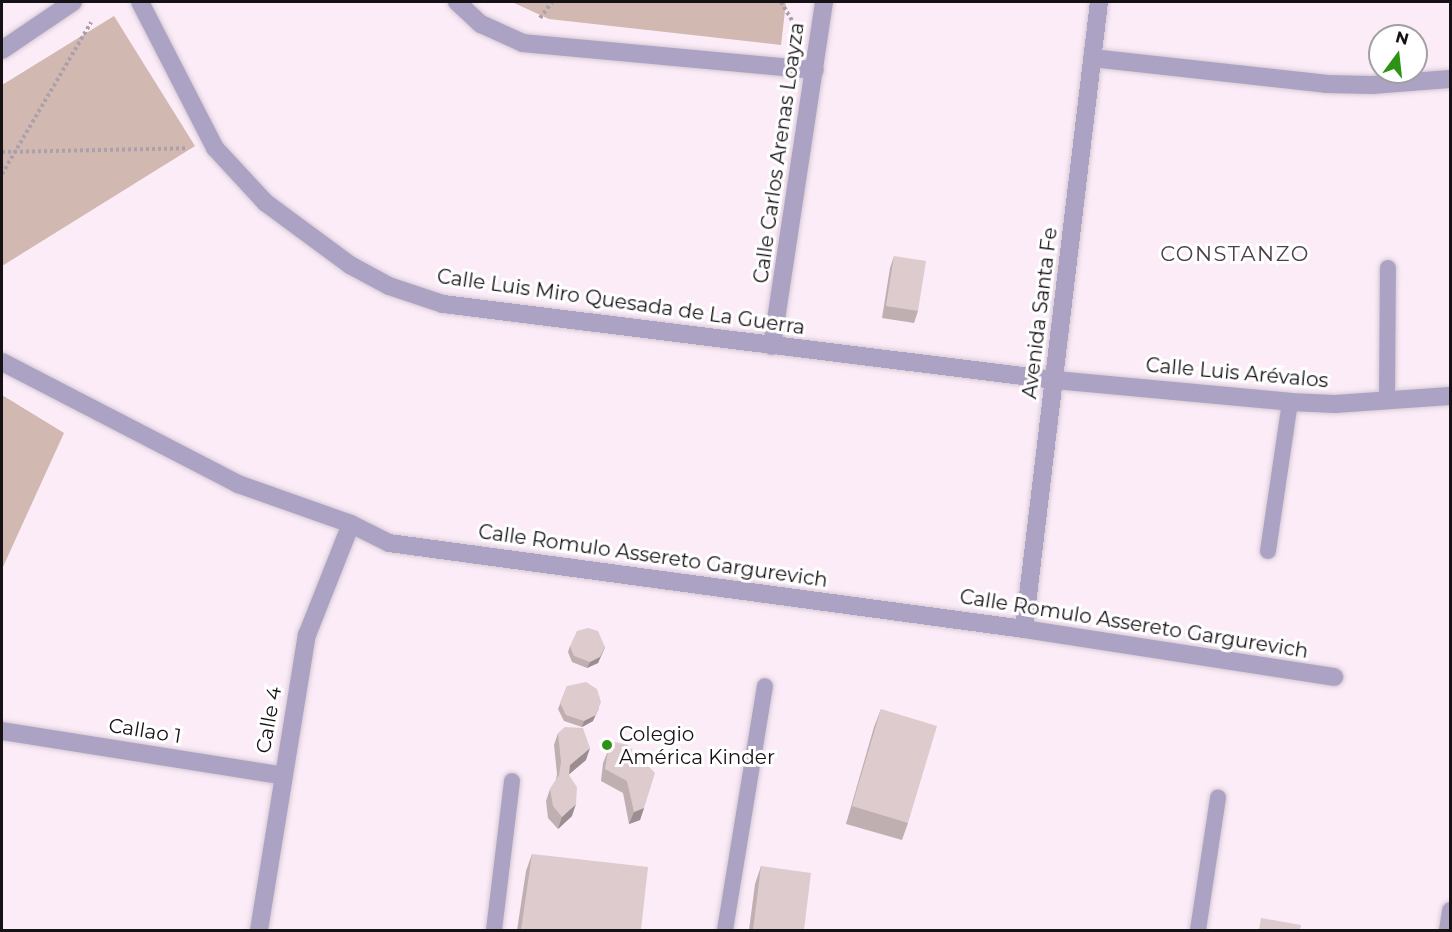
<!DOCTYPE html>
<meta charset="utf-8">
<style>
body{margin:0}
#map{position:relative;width:1452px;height:932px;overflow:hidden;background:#fbecf8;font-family:Montserrat,sans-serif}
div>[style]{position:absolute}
.green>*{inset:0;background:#d1b8b0}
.path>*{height:4px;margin-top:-2px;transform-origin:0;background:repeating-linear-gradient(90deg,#aca1aa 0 3px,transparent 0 6px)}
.roads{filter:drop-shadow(0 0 2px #d6c9d4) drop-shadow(0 0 2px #d6c9d4)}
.service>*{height:16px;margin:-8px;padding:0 8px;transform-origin:8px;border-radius:8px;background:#aca3c4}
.minor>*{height:18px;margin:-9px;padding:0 9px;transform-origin:9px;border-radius:9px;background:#aca3c4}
.wall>*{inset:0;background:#bfafb1}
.shaded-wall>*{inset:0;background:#9b8e90}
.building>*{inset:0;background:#decbce}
.dots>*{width:16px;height:16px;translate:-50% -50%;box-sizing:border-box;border:3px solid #fff;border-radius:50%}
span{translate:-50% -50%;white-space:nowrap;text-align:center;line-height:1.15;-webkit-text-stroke:6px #fff;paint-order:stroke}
.street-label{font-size:20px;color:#161115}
.poi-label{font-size:20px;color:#161115}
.left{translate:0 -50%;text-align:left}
.neighbourhood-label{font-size:21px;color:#4c404a;letter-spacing:1.5px}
.frame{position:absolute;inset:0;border:3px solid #161115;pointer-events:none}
.north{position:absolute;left:1368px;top:24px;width:60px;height:60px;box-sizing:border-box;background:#fff;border:2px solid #a2a0a1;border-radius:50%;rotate:15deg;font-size:16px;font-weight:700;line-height:24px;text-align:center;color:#161115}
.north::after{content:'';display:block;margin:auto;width:21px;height:27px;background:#2e9315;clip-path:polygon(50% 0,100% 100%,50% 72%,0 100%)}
</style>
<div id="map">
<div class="green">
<i style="clip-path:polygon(512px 2px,786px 2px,781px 45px,549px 19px)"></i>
<i style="clip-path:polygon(114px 16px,195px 146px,2px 266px,2px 85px)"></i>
<i style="clip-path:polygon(2px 395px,64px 433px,2px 569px)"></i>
</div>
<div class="path">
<i style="left:781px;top:2px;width:26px;rotate:59deg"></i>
<i style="left:540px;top:18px;width:20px;rotate:-53deg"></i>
<i style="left:2px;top:152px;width:185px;rotate:-1.2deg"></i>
<i style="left:2px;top:174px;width:176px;rotate:-59.6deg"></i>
</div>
<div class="roads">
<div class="service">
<i style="left:1387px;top:400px;width:132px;rotate:-89.6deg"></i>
<i style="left:1268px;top:551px;width:151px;rotate:-81.6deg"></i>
<i style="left:494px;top:930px;width:150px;rotate:-83.1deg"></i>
<i style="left:725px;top:930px;width:247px;rotate:-80.7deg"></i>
<i style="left:1198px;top:930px;width:134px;rotate:-81.4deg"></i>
<i style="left:1447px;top:930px;width:20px;rotate:-81deg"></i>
</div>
<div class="minor">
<i style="left:140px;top:2px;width:164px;rotate:62.8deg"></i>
<i style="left:215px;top:148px;width:75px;rotate:47.2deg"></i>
<i style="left:266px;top:203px;width:104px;rotate:36.4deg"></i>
<i style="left:350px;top:265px;width:44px;rotate:28.3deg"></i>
<i style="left:389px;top:286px;width:57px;rotate:18.4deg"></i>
<i style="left:443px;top:304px;width:617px;rotate:7.08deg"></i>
<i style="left:1055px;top:380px;width:236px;rotate:5.3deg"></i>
<i style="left:1290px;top:402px;width:45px;rotate:2.5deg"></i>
<i style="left:1335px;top:404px;width:115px;rotate:-4deg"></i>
<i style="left:457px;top:2px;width:33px;rotate:43deg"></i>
<i style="left:481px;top:24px;width:46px;rotate:24.3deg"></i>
<i style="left:523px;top:43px;width:293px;rotate:5.3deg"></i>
<i style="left:2px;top:50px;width:86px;rotate:-34.1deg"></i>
<i style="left:1092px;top:58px;width:235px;rotate:6.3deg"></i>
<i style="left:1326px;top:84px;width:46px;rotate:1.2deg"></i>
<i style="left:1372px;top:85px;width:78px;rotate:-4.4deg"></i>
<i style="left:772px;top:346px;width:348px;rotate:-81.4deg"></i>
<i style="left:2px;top:362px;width:266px;rotate:27.3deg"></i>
<i style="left:238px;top:484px;width:120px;rotate:19.5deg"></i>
<i style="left:351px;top:524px;width:42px;rotate:26.6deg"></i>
<i style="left:389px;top:543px;width:641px;rotate:7.71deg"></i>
<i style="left:1024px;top:629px;width:314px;rotate:8.8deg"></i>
<i style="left:1024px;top:629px;width:631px;rotate:-83.18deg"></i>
<i style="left:2px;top:731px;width:282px;rotate:9deg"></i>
<i style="left:259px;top:930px;width:299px;rotate:-80.8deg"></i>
<i style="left:307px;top:635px;width:119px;rotate:-68.4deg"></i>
</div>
</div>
<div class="wall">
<i style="clip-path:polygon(894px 256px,918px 311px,914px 323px,882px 318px,890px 268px)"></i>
<i style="clip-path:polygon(570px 646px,605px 647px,598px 663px,587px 668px,572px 662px,568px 652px)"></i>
<i style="clip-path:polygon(567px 686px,593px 721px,582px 727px,564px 721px,558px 709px)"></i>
<i style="clip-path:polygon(881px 709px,908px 823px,902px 840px,846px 824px,874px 727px)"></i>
<i style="clip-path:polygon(558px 733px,586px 760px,569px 774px,572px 816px,558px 829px,548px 818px,546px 801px,550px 789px,556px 780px,557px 774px,554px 745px)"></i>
<i style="clip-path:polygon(608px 751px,644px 808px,640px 820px,629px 824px,623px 793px,601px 781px,603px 763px)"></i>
<i style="clip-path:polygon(532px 854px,641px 930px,517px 930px,526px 871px)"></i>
<i style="clip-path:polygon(761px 866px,804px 930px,749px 930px,755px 884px)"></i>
</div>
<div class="shaded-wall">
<i style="clip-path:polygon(605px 647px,598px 663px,587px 668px,590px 662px)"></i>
<i style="clip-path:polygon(599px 708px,593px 721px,582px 727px,584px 721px)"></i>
<i style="clip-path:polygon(590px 748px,586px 760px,566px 777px,570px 765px)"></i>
<i style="clip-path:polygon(576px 804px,572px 816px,558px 829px,562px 817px)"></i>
<i style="clip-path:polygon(644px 808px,640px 820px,629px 824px,634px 812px)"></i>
</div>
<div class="building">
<i style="clip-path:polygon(894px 256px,926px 261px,918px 311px,886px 306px)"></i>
<i style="clip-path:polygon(588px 628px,598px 631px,605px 647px,600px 657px,590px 662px,574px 656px,570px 646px,577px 631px)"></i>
<i style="clip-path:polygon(586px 682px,597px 689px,601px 702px,596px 715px,584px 721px,566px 715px,560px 703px,567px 686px)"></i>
<i style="clip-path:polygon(881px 709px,937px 726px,908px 823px,852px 806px)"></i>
<i style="clip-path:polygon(565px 727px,583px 728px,590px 748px,570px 765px,569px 775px,577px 787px,576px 804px,562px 817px,553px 806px,550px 789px,559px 775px,561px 762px,558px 733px)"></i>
<i style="clip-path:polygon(615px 742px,628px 745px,655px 773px,644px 808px,634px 812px,627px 781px,605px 769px,608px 751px)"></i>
<i style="clip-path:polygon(532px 854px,648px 867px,641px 930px,521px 930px)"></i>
<i style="clip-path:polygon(761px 866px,811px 873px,804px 930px,753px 930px)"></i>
<i style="clip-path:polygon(1261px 918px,1301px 925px,1300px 930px,1259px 930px)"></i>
</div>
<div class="dots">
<i style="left:607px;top:745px;background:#2e9315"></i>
</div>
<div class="street-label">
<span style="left:779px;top:153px;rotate:-82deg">Calle Carlos Arenas Loayza</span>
<span style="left:621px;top:302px;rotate:8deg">Calle Luis Miro Quesada de La Guerra</span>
<span style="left:1040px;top:313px;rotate:-83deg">Avenida Santa Fe</span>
<span style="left:1237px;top:373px;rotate:5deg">Calle Luis Arévalos</span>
<span style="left:653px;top:556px;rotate:8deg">Calle Romulo Assereto Gargurevich</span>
<span style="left:1134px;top:624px;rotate:9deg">Calle Romulo Assereto Gargurevich</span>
<span style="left:269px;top:720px;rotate:-80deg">Calle 4</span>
<span style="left:145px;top:731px;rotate:9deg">Callao 1</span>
</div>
<div class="poi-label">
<span class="left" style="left:619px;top:746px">Colegio<br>América Kinder</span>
</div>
<div class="neighbourhood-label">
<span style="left:1235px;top:254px">CONSTANZO</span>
</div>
<div class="frame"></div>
<div class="north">N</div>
</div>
